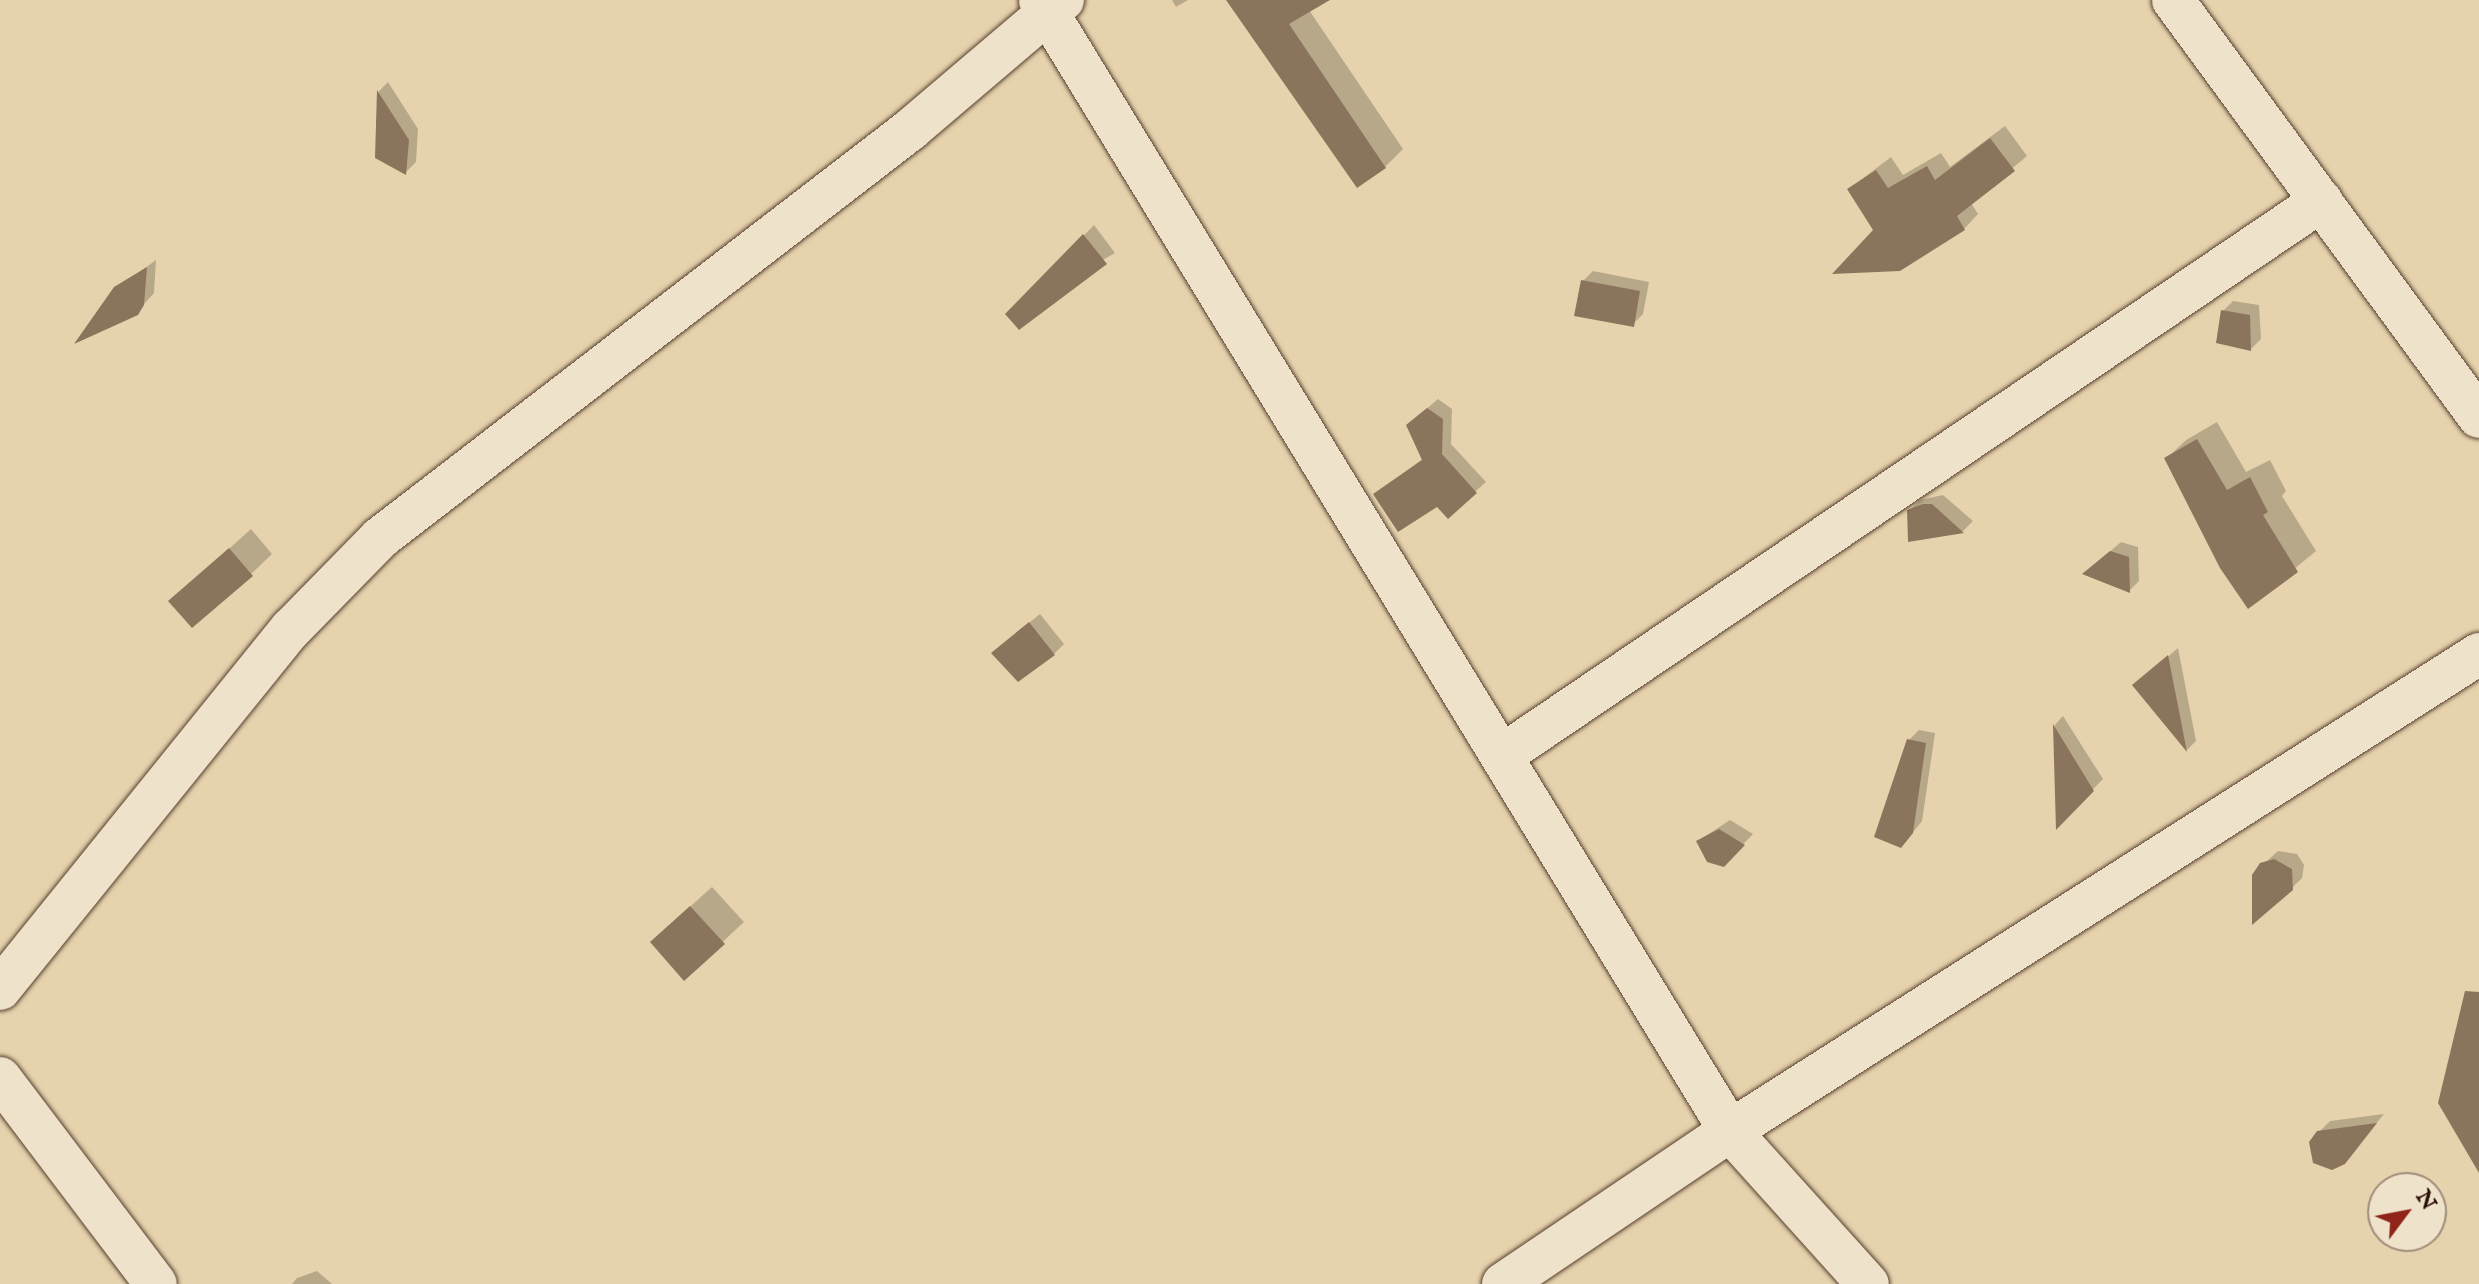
<!DOCTYPE html>
<style>
body{margin:0}
#map{position:relative;width:2479px;height:1284px;overflow:hidden;background:#e6d3ad;font-family:"IM FELL English",serif}
div>[style]{position:absolute}
.shadow>*{inset:0;background:#0003}
.building>*{inset:0;background:#8b745c}
.roads{filter:drop-shadow(0 0 2px #583f2f) drop-shadow(0 0 2px #583f2f)}
.street>*{height:42px;margin:-21px;padding:0 21px;transform-origin:21px;border-radius:21px;background:#efe2ca}
span{translate:-50% -50%;white-space:nowrap;text-align:center;line-height:1.15;-webkit-text-stroke:7px #efe2ca;paint-order:stroke}
.north{position:absolute;left:2367px;top:1172px;width:80px;height:80px;box-sizing:border-box;background:#efe2ca;border:2px solid #a08d7b;border-radius:50%;rotate:58deg;font-size:22px;font-weight:700;line-height:32px;text-align:center;color:#290e05}
.north::after{content:'';display:block;margin:auto;width:28px;height:36px;background:#8f2418;clip-path:polygon(50% 0,100% 100%,50% 72%,0 100%)}
</style>
<div id="map">
<div class="shadow">
<i style="clip-path:polygon(1172px 0,1188px 0,1176px 7px)"></i>
<i style="clip-path:polygon(1227px 0,1326px 0,1309px 10px,1403px 149px,1385px 167px)"></i>
<i style="clip-path:polygon(388px 82px,418px 129px,416px 162px,406px 172px,377px 157px,379px 91px)"></i>
<i style="clip-path:polygon(2005px 126px,2027px 156px,1971px 203px,1978px 214px,1964px 229px,1875px 231px,1849px 189px,1891px 157px,1903px 175px,1941px 153px,1950px 167px)"></i>
<i style="clip-path:polygon(1094px 225px,1115px 253px,1008px 314px)"></i>
<i style="clip-path:polygon(156px 260px,154px 293px,136px 313px,116px 289px)"></i>
<i style="clip-path:polygon(1593px 271px,1649px 282px,1643px 314px,1633px 324px,1583px 281px)"></i>
<i style="clip-path:polygon(2233px 301px,2259px 305px,2261px 339px,2251px 349px,2223px 311px)"></i>
<i style="clip-path:polygon(1438px 399px,1452px 409px,1451px 444px,1486px 482px,1448px 516px,1438px 504px,1375px 494px,1424px 458px,1419px 415px)"></i>
<i style="clip-path:polygon(2217px 422px,2246px 472px,2270px 460px,2286px 491px,2282px 496px,2316px 551px,2249px 606px,2166px 459px,2186px 440px)"></i>
<i style="clip-path:polygon(1943px 495px,1973px 521px,1963px 531px,1910px 539px,1909px 511px,1920px 500px)"></i>
<i style="clip-path:polygon(251px 529px,272px 554px,251px 574px,171px 601px)"></i>
<i style="clip-path:polygon(2121px 542px,2138px 547px,2139px 581px,2130px 590px,2094px 565px)"></i>
<i style="clip-path:polygon(1040px 614px,1064px 644px,1054px 654px,1004px 643px)"></i>
<i style="clip-path:polygon(2178px 648px,2196px 741px,2187px 750px,2135px 685px)"></i>
<i style="clip-path:polygon(2063px 716px,2103px 779px,2058px 825px,2055px 725px)"></i>
<i style="clip-path:polygon(1919px 730px,1935px 733px,1922px 821px,1911px 835px,1909px 740px)"></i>
<i style="clip-path:polygon(1730px 820px,1753px 834px,1723px 865px,1698px 841px)"></i>
<i style="clip-path:polygon(2278px 851px,2297px 854px,2304px 865px,2302px 878px,2292px 888px,2257px 870px)"></i>
<i style="clip-path:polygon(712px 887px,744px 922px,684px 978px,673px 922px)"></i>
<i style="clip-path:polygon(2384px 1114px,2344px 1163px,2319px 1132px,2330px 1121px)"></i>
<i style="clip-path:polygon(317px 1271px,332px 1284px,292px 1284px,297px 1278px)"></i>
</div>
<div class="building">
<i style="clip-path:polygon(1226px 0,1330px 0,1289px 24px,1386px 168px,1357px 188px)"></i>
<i style="clip-path:polygon(377px 90px,409px 140px,406px 175px,375px 158px)"></i>
<i style="clip-path:polygon(1990px 138px,2015px 171px,1957px 216px,1965px 230px,1900px 271px,1832px 274px,1873px 230px,1847px 189px,1876px 170px,1888px 188px,1927px 166px,1935px 180px)"></i>
<i style="clip-path:polygon(1083px 234px,1107px 264px,1019px 330px,1005px 314px)"></i>
<i style="clip-path:polygon(147px 267px,144px 305px,138px 315px,74px 344px,114px 287px)"></i>
<i style="clip-path:polygon(1581px 280px,1640px 291px,1634px 327px,1574px 316px)"></i>
<i style="clip-path:polygon(2221px 310px,2250px 315px,2251px 351px,2216px 343px)"></i>
<i style="clip-path:polygon(1427px 408px,1443px 419px,1442px 454px,1477px 493px,1448px 519px,1437px 507px,1398px 532px,1373px 494px,1422px 460px,1406px 425px)"></i>
<i style="clip-path:polygon(2197px 439px,2227px 490px,2250px 477px,2268px 512px,2263px 515px,2298px 572px,2248px 609px,2220px 568px,2164px 458px)"></i>
<i style="clip-path:polygon(1923px 504px,1932px 504px,1964px 533px,1908px 542px,1907px 510px)"></i>
<i style="clip-path:polygon(229px 548px,253px 576px,192px 628px,168px 601px)"></i>
<i style="clip-path:polygon(2110px 551px,2129px 557px,2130px 593px,2082px 574px)"></i>
<i style="clip-path:polygon(1029px 622px,1055px 655px,1018px 682px,991px 653px)"></i>
<i style="clip-path:polygon(2168px 655px,2187px 752px,2132px 685px)"></i>
<i style="clip-path:polygon(2053px 724px,2094px 791px,2056px 830px)"></i>
<i style="clip-path:polygon(1907px 739px,1926px 743px,1913px 833px,1901px 848px,1874px 837px)"></i>
<i style="clip-path:polygon(1719px 829px,1745px 845px,1724px 867px,1707px 862px,1696px 841px)"></i>
<i style="clip-path:polygon(2274px 859px,2292px 869px,2293px 890px,2252px 925px,2252px 875px,2260px 863px)"></i>
<i style="clip-path:polygon(690px 906px,725px 944px,684px 981px,650px 942px)"></i>
<i style="clip-path:polygon(2465px 991px,2479px 992px,2479px 1173px,2438px 1103px)"></i>
<i style="clip-path:polygon(2377px 1123px,2345px 1164px,2332px 1170px,2313px 1163px,2309px 1142px,2317px 1131px)"></i>
</div>
<div class="roads">
<div class="street">
<i style="left:1040px;top:0;width:1325px;rotate:58.61deg"></i>
<i style="left:1730px;top:1131px;width:206px;rotate:48deg"></i>
<i style="left:2173px;top:0;width:517px;rotate:53.73deg"></i>
<i style="left:1504px;top:754px;width:987px;rotate:-34.09deg"></i>
<i style="left:0;top:989px;width:463px;rotate:-51.1deg"></i>
<i style="left:291px;top:629px;width:127px;rotate:-45.6deg"></i>
<i style="left:380px;top:538px;width:669px;rotate:-37.59deg"></i>
<i style="left:910px;top:130px;width:201px;rotate:-40.4deg"></i>
<i style="left:0;top:1078px;width:258px;rotate:52.9deg"></i>
<i style="left:1503px;top:1284px;width:274px;rotate:-34deg"></i>
<i style="left:1730px;top:1131px;width:888px;rotate:-32.49deg"></i>
</div>
</div>
<div class="north">N</div>
</div>
